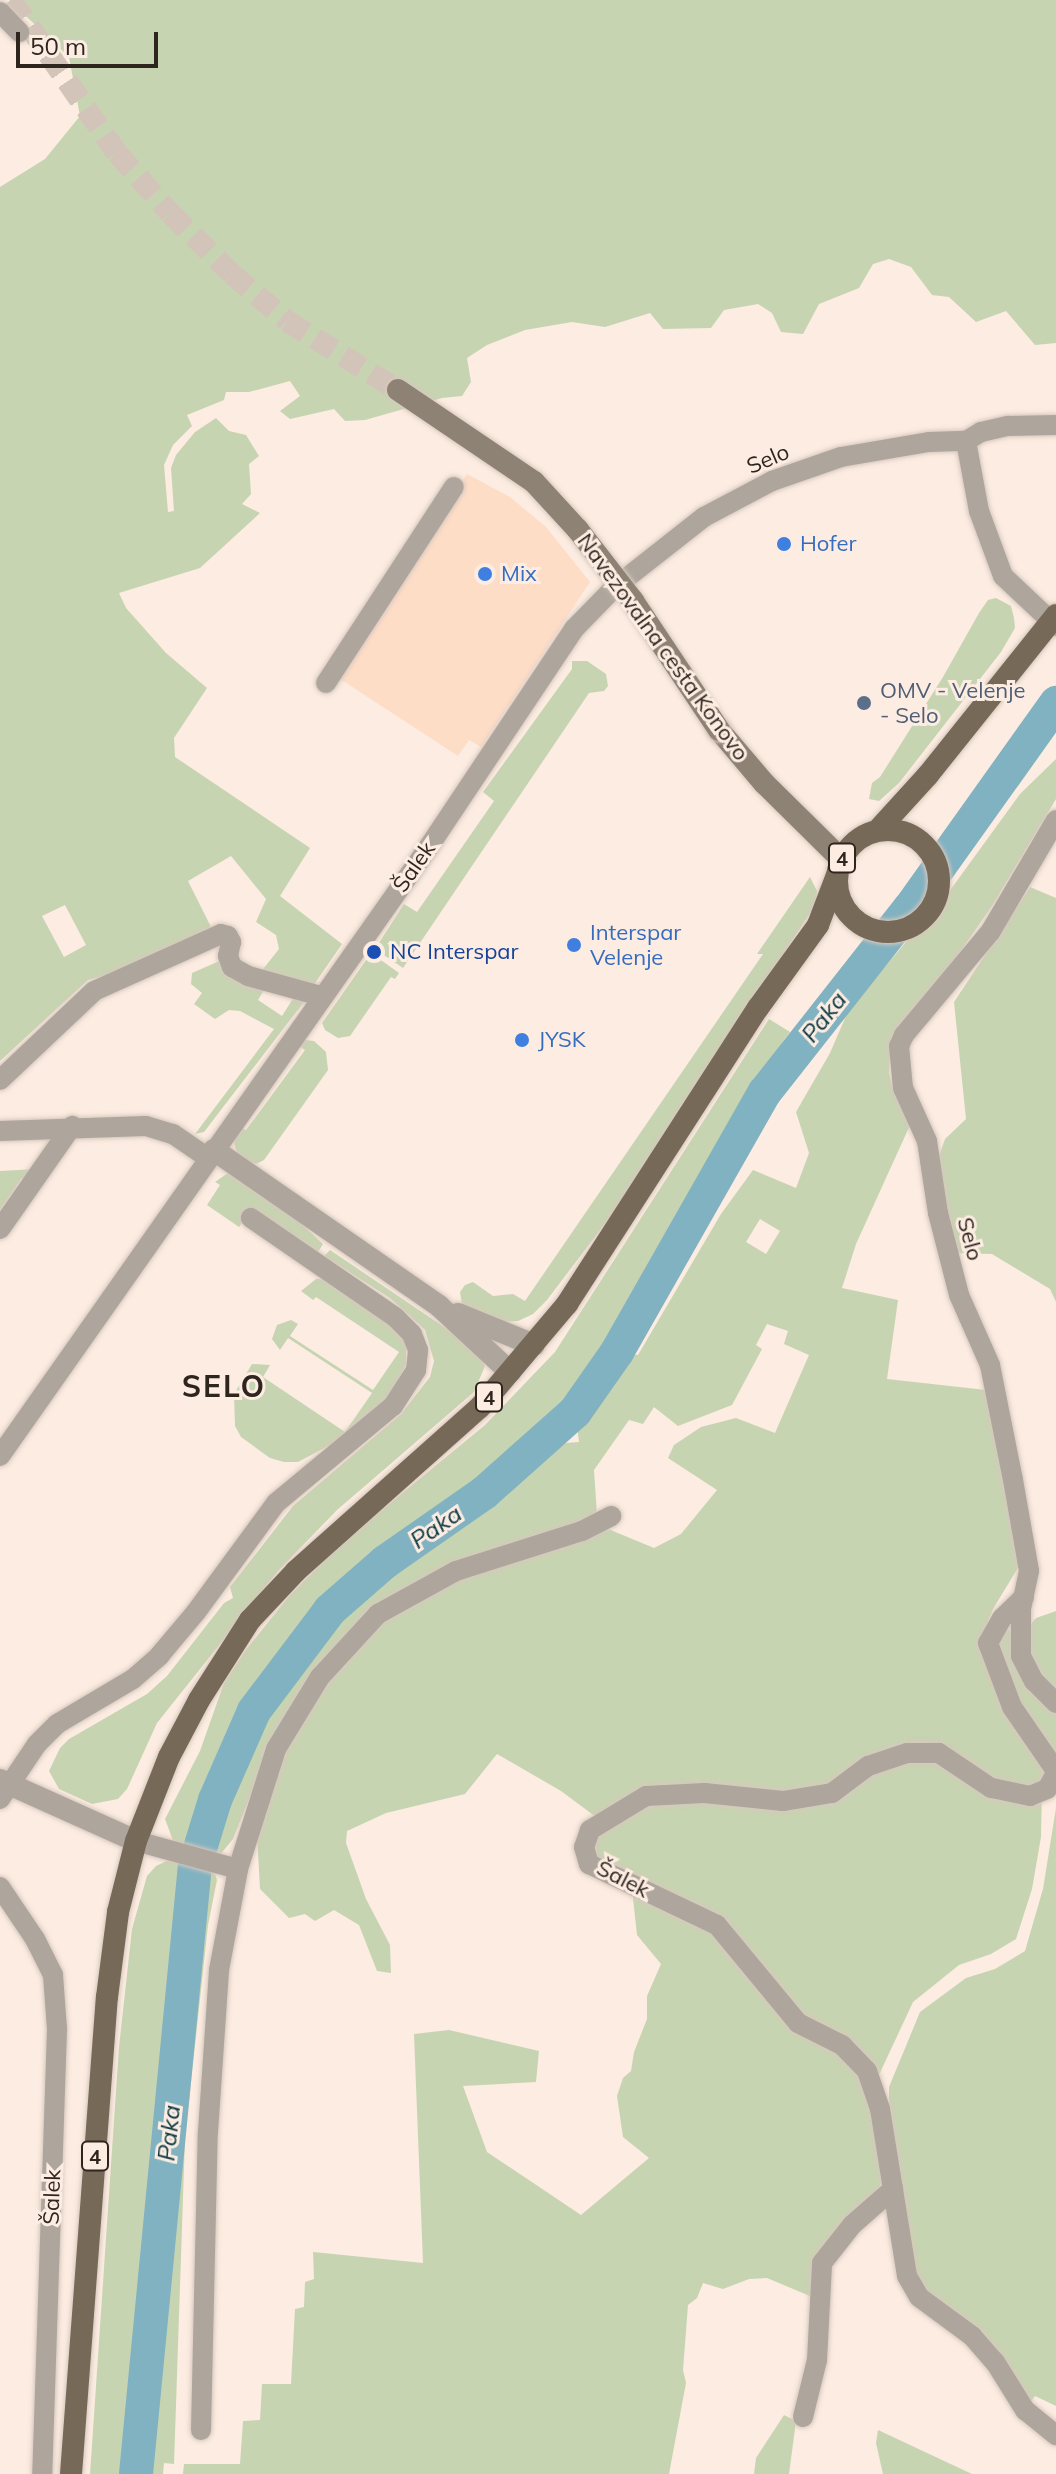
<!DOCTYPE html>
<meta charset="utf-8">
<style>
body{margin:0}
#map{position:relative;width:1056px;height:2474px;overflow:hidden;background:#fcece1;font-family:Mulish,sans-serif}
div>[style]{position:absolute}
.built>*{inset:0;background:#feddc7}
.green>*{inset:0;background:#c7d4b1}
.river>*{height:34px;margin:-17px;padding:0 17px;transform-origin:17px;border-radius:17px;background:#81b2c1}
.secondary-tunnel>*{height:22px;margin-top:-11px;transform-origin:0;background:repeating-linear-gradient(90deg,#d3c4ba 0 22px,transparent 0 33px)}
.roads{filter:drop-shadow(0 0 2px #d7c8be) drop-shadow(0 0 2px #d7c8be)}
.minor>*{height:20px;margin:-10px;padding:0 10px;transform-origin:10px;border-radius:10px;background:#aea69c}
.tertiary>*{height:22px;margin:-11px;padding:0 11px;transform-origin:11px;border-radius:11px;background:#aea69c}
.secondary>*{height:22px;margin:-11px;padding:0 11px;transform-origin:11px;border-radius:11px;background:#8e8274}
.primary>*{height:22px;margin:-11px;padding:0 11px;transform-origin:11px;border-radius:11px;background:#776958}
.primary>.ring{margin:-11px;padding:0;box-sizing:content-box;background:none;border:22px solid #776958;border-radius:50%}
.bridges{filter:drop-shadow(0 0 2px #d7c8be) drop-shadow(0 0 2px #d7c8be)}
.secondary-bridge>*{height:22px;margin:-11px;padding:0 11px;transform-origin:11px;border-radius:11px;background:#8e8274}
.dots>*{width:22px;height:22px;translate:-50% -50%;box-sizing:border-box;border:4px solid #fcece1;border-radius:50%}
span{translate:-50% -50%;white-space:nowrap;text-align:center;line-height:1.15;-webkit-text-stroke:6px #fcece1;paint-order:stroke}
.shield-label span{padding:2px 6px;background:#fcece1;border:2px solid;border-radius:6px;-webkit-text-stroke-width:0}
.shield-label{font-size:20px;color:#2e251e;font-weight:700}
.street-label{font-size:22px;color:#2e251e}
.shop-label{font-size:22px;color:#366cbe}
.left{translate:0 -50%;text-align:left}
.service-label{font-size:22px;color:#4e5e75}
.transit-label{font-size:22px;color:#164399}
.water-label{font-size:24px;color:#0c3a45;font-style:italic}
.district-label{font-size:30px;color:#2e251e;font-weight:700;letter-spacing:2px}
.scale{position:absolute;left:16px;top:32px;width:142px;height:36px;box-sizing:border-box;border:4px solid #2e251e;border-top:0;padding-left:10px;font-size:24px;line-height:28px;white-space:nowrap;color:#2e251e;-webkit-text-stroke:6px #fcece1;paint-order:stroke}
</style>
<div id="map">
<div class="built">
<i style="clip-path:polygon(467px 474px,510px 497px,546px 527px,590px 582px,481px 747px,469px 740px,458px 756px,337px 677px)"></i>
</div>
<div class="green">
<i style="clip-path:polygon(evenodd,9px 0,1056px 0,1056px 343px,1035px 345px,1006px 311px,976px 322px,949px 297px,932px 295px,911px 267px,889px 259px,873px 264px,859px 288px,819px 304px,803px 334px,781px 332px,772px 313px,758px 304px,724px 310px,711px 328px,663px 329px,650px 313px,605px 327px,572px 322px,525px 330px,487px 345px,467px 358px,471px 382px,462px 396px,442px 398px,365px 420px,345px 421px,334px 409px,290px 419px,280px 411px,300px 396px,290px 381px,249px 392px,226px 392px,224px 400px,187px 415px,192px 426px,173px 445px,164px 465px,168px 512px,174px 511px,171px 468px,176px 455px,195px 432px,216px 418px,229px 431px,246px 435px,259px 456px,249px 464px,251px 494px,242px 504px,260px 513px,200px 568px,119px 593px,126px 608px,166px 653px,207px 688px,174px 738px,175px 757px,310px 848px,280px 896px,342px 944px,313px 986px,260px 973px,279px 949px,276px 935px,256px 922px,266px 899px,231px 856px,188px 881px,211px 927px,122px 971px,88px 980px,0 1061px,0 187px,45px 159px,80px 116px,69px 57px,9px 0,65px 905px,86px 945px,64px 957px,42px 916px,65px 905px)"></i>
<i style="clip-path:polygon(996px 598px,1011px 606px,1014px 618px,1015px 628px,1001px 652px,899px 783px,879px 801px,869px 799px,872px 783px,880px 777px,943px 677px,979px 613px,988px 600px)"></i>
<i style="clip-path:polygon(572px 661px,587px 661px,606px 674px,608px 686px,604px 691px,589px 693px,403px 968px,375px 949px,404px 904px,417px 912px,494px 801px,483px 792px,572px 669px)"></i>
<i style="clip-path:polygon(evenodd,1056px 759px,1056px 799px,992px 906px,939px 982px,891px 1038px,889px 1073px,894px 1093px,911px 1123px,856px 1244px,842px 1288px,898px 1300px,887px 1379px,986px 1390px,1019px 1566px,993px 1609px,984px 1631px,994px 1633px,1000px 1627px,1015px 1632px,1019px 1669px,1056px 1708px,1056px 1764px,1042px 1787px,1041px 1837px,1032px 1889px,1016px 1939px,991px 1954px,959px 1965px,913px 2002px,878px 2077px,886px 2179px,818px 2258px,817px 2299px,767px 2278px,749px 2279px,723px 2289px,703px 2283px,697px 2298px,688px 2305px,683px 2370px,686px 2383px,669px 2474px,183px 2474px,184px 2464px,240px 2464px,243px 2421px,260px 2420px,262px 2384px,291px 2384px,295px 2309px,304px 2307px,305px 2282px,314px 2279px,313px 2252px,423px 2263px,414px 2034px,449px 2030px,539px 2051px,536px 2082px,463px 2086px,487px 2152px,581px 2215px,649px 2158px,623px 2137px,617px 2096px,623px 2078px,631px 2071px,634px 2052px,647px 2019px,647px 1996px,661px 1964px,637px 1935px,632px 1889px,636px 1880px,593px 1864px,589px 1856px,596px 1817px,561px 1791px,497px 1754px,465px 1794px,386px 1813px,347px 1831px,346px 1843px,366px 1899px,390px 1945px,391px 1973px,377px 1971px,359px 1925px,334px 1910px,315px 1921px,305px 1914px,289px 1918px,260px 1889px,257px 1835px,276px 1771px,301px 1720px,327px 1678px,358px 1641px,386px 1614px,424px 1593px,483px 1566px,570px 1541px,601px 1526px,654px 1548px,681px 1534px,717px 1490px,668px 1458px,674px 1445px,701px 1427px,736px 1418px,775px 1433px,809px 1355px,784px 1344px,788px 1331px,767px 1324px,756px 1345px,762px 1349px,732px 1405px,678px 1426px,654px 1407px,643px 1424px,629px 1420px,594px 1470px,597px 1515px,588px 1523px,455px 1566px,372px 1612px,343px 1638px,317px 1672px,271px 1745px,233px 1839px,219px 1856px,208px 1855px,221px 1800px,263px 1711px,332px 1617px,368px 1584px,383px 1572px,391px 1577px,488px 1498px,499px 1498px,545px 1455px,566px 1443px,579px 1442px,576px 1418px,623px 1353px,638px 1355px,721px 1214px,753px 1170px,796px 1188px,809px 1153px,796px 1112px,830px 1053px,849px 1009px,951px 889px,1020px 794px,1056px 759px,760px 1219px,780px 1231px,766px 1254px,746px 1242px,760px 1219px)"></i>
<i style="clip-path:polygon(810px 877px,817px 891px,816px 904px,619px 1205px,547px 1300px,533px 1314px,518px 1321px,501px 1322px,462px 1304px,460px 1292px,465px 1285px,473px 1282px,493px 1296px,513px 1294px,525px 1301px,763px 954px,757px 954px)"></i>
<i style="clip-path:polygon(1030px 887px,1056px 898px,1056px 1302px,1050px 1289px,992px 1254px,954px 1253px,939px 1156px,945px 1139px,966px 1119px,954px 1002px)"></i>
<i style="clip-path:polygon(371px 953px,399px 973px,395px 979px,391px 977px,350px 1036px,338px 1038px,325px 1030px,322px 1023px)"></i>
<i style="clip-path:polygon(224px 959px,264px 990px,258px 1000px,282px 1016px,294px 997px,300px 1001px,305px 994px,307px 998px,204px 1132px,195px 1134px,274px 1029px,240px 1011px,229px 1010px,215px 1019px,194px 1004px,202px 993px,191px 984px,192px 973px)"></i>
<i style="clip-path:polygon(769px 1019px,790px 1032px,752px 1084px,641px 1296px,572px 1401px,499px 1469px,366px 1570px,320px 1612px,241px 1722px,207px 1792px,189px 1850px,175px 1846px,165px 1819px,200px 1751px,224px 1683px,245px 1651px,290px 1595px,344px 1541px,485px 1425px,555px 1352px)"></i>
<i style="clip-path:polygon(305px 1040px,314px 1041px,326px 1052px,328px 1070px,264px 1160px,256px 1164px,246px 1161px,237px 1153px,234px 1143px,239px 1127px,246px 1130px,305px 1050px,299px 1046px)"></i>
<i style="clip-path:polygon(37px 1169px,28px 1182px,22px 1178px,0 1210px,0 1171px)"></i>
<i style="clip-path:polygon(228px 1173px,293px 1216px,323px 1244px,318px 1252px,252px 1210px,239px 1227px,207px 1205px,220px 1185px,215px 1182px)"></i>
<i style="clip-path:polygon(330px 1250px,453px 1333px,482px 1359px,485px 1366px,474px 1392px,337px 1510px,278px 1571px,157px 1723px,127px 1789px,118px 1799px,92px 1804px,59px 1789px,49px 1771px,60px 1748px,69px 1739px,147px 1694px,167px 1676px,224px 1603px,233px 1598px,230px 1587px,293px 1506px,401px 1414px,430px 1377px,434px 1361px,425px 1330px,390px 1298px,324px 1256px)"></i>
<i style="clip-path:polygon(316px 1279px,328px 1279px,406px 1337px,406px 1364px,390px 1398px,347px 1436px,298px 1462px,284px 1462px,270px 1458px,241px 1437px,235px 1426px,234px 1394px,252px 1364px,270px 1365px,263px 1377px,345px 1432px,372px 1393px,288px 1338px,280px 1350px,272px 1339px,277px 1325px,291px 1320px,298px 1324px,290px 1336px,373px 1390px,399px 1352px,316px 1297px,313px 1300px,301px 1291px)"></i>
<i style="clip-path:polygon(1056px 1611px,1056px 1693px,1027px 1660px,1027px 1629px,1036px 1618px)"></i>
<i style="clip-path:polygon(1056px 1808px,1056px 2406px,1035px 2396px,1027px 2406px,916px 2282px,889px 2112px,889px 2087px,920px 2012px,966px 1978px,995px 1969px,1025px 1951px,1043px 1889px)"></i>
<i style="clip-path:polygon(171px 1859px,187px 1860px,157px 2135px,157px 2169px,139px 2400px,128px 2474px,90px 2474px,119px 2047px,132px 1929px,147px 1876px,156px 1866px)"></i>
<i style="clip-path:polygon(204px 1865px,213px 1867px,217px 1880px,208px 1925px,185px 2138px,174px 2464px,164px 2463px,163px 2474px,141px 2474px,152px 2398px,193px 1928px)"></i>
<i style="clip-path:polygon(784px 2415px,796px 2421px,789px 2474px,754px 2474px,756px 2458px)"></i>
<i style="clip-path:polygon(878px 2430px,972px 2474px,883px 2474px,876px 2443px)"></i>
</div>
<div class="river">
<i style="left:136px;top:2474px;width:612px;rotate:-84.47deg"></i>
<i style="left:195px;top:1865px;width:68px;rotate:-72.9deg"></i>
<i style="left:215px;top:1800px;width:97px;rotate:-66.3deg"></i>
<i style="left:254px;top:1711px;width:126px;rotate:-53deg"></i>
<i style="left:330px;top:1610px;width:73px;rotate:-41.1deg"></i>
<i style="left:385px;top:1562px;width:121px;rotate:-34.9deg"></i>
<i style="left:484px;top:1493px;width:122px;rotate:-41.7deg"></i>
<i style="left:575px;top:1412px;width:73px;rotate:-55deg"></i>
<i style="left:617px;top:1352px;width:299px;rotate:-60.4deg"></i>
<i style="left:765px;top:1092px;width:234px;rotate:-51.8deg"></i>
<i style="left:910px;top:908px;width:252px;rotate:-54.5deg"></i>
</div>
<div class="secondary-tunnel">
<i style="left:11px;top:0;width:186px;rotate:55.3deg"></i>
<i style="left:117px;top:153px;width:80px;rotate:48.5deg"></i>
<i style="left:170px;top:213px;width:87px;rotate:44.5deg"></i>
<i style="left:232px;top:274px;width:72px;rotate:40.5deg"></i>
<i style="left:287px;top:321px;width:131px;rotate:31.9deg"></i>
</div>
<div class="roads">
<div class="minor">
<i style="left:0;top:12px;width:28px;rotate:46deg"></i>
<i style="left:966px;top:441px;width:71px;rotate:79.5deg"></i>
<i style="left:979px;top:511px;width:69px;rotate:69.7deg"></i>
<i style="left:1003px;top:576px;width:73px;rotate:43.3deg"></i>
<i style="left:326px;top:683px;width:234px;rotate:-56.9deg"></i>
<i style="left:1056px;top:820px;width:129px;rotate:120.4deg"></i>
<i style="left:991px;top:931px;width:136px;rotate:129.9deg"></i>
<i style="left:904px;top:1035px;width:12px;rotate:114deg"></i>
<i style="left:899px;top:1046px;width:42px;rotate:84.6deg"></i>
<i style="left:903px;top:1088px;width:58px;rotate:65.6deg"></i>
<i style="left:927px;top:1141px;width:73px;rotate:81.3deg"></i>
<i style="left:938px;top:1213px;width:85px;rotate:75.6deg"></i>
<i style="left:959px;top:1295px;width:77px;rotate:66.1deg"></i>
<i style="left:990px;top:1365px;width:117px;rotate:78.7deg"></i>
<i style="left:1013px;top:1480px;width:92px;rotate:80deg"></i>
<i style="left:1029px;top:1571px;width:40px;rotate:102deg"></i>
<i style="left:1021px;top:1610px;width:46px;rotate:90deg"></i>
<i style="left:1021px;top:1656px;width:28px;rotate:63deg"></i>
<i style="left:1034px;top:1681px;width:31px;rotate:45deg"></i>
<i style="left:0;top:1080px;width:129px;rotate:-43.4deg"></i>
<i style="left:94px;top:991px;width:139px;rotate:-24.2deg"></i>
<i style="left:221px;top:934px;width:7px;rotate:16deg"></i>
<i style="left:228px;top:936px;width:7px;rotate:63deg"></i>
<i style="left:231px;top:942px;width:14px;rotate:102deg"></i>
<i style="left:228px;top:956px;width:12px;rotate:70deg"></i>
<i style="left:232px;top:967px;width:18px;rotate:29deg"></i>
<i style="left:248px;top:976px;width:76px;rotate:15.3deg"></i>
<i style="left:0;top:1131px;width:146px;rotate:-2deg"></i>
<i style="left:146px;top:1126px;width:28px;rotate:17deg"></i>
<i style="left:173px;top:1134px;width:42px;rotate:34.4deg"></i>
<i style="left:0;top:1229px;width:126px;rotate:-55deg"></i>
<i style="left:0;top:1456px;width:747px;rotate:-54.86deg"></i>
<i style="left:430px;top:845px;width:260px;rotate:-56.3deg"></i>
<i style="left:574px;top:629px;width:59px;rotate:-45.7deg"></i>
<i style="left:615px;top:587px;width:113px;rotate:-38.2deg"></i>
<i style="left:704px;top:517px;width:77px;rotate:-27.9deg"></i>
<i style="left:772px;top:481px;width:73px;rotate:-19.2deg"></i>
<i style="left:841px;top:457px;width:89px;rotate:-9.7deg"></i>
<i style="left:929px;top:442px;width:37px;rotate:-2deg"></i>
<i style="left:966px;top:441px;width:17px;rotate:-31deg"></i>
<i style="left:981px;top:432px;width:28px;rotate:-13deg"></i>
<i style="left:1008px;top:426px;width:48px;rotate:-1.2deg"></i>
<i style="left:1024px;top:1597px;width:30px;rotate:136deg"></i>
<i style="left:1002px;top:1618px;width:29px;rotate:119deg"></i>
<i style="left:988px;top:1643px;width:68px;rotate:69.4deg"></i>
<i style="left:1012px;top:1707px;width:78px;rotate:55.5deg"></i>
<i style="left:1056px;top:1773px;width:18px;rotate:119deg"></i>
<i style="left:1047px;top:1789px;width:18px;rotate:158deg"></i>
<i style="left:1030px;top:1796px;width:40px;rotate:-168deg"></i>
<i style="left:991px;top:1788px;width:63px;rotate:-146.1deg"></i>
<i style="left:939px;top:1753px;width:32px;rotate:180deg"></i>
<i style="left:907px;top:1753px;width:41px;rotate:161.6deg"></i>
<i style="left:868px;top:1766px;width:45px;rotate:143.1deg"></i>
<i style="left:832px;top:1793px;width:50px;rotate:170.7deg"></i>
<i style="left:783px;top:1801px;width:79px;rotate:-174.2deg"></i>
<i style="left:704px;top:1793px;width:58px;rotate:177deg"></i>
<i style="left:646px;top:1796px;width:66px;rotate:148.7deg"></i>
<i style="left:590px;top:1830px;width:18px;rotate:109deg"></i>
<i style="left:584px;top:1847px;width:18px;rotate:74deg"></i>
<i style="left:589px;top:1864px;width:142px;rotate:25.5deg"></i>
<i style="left:717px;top:1925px;width:127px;rotate:50.4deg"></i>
<i style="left:798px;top:2023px;width:49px;rotate:26.6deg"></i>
<i style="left:842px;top:2045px;width:36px;rotate:46deg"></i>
<i style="left:867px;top:2071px;width:40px;rotate:71.1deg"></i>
<i style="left:880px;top:2109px;width:169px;rotate:80.8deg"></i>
<i style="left:907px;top:2276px;width:24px;rotate:60deg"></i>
<i style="left:919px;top:2297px;width:66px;rotate:36.3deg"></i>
<i style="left:972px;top:2336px;width:35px;rotate:49deg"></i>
<i style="left:995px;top:2362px;width:57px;rotate:58deg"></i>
<i style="left:1025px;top:2410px;width:40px;rotate:39deg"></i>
<i style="left:0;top:1799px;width:66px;rotate:-56.1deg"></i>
<i style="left:37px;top:1744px;width:28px;rotate:-45deg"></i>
<i style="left:57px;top:1724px;width:88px;rotate:-30.6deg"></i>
<i style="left:133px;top:1679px;width:35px;rotate:-41deg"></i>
<i style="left:159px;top:1656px;width:57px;rotate:-49.9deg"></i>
<i style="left:196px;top:1612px;width:135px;rotate:-53.7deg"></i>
<i style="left:276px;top:1503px;width:152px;rotate:-39.7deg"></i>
<i style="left:393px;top:1406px;width:43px;rotate:-57.4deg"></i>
<i style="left:416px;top:1370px;width:20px;rotate:-84deg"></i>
<i style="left:418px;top:1350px;width:17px;rotate:-111deg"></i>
<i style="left:412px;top:1334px;width:24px;rotate:-135deg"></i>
<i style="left:395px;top:1317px;width:175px;rotate:-145.5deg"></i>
<i style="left:136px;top:1841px;width:106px;rotate:15.4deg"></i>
<i style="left:0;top:1887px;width:63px;rotate:56.1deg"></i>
<i style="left:35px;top:1939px;width:40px;rotate:63.4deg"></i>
<i style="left:53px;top:1975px;width:54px;rotate:85.8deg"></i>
<i style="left:57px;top:2029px;width:445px;rotate:91.9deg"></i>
<i style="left:803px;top:2417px;width:59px;rotate:-76.2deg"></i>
<i style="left:817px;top:2360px;width:97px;rotate:-87deg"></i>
<i style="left:822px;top:2263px;width:48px;rotate:-51.7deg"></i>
<i style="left:852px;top:2225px;width:55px;rotate:-41.3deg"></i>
<i style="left:201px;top:2430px;width:298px;rotate:-88.7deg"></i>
<i style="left:208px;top:2132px;width:162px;rotate:-86.1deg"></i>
<i style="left:219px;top:1970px;width:103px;rotate:-79.3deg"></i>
<i style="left:238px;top:1869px;width:126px;rotate:-72.4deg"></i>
<i style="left:276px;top:1749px;width:84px;rotate:-58.6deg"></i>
<i style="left:320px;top:1677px;width:86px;rotate:-47.4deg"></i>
<i style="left:378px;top:1614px;width:89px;rotate:-28.9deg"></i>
<i style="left:456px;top:1571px;width:132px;rotate:-17.6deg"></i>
<i style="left:582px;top:1531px;width:33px;rotate:-27deg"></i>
</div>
<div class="tertiary">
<i style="left:214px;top:1150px;width:274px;rotate:34.7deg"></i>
<i style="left:439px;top:1306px;width:97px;rotate:42.9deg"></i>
<i style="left:458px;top:1314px;width:82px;rotate:22.2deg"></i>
<i style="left:0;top:1780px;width:149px;rotate:24.2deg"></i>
</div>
<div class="secondary">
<i style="left:719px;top:730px;width:70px;rotate:49.7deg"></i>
<i style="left:764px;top:783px;width:108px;rotate:44.6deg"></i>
</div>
<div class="primary">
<i style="left:878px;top:830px;width:74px;rotate:-47.7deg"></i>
<i style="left:928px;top:775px;width:205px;rotate:-51.3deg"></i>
<i class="ring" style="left:837px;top:830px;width:80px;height:80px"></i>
<i style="left:71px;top:2474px;width:478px;rotate:-85.7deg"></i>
<i style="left:107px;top:1997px;width:86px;rotate:-82.6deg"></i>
<i style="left:118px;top:1912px;width:73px;rotate:-75.8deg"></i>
<i style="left:136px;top:1841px;width:90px;rotate:-68.6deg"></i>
<i style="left:169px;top:1757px;width:64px;rotate:-62.2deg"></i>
<i style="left:199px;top:1700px;width:95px;rotate:-57.5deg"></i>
<i style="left:250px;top:1620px;width:67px;rotate:-46.8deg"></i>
<i style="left:296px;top:1571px;width:246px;rotate:-41.7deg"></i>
<i style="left:480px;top:1407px;width:135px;rotate:-49.8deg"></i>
<i style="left:567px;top:1304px;width:352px;rotate:-57.2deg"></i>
<i style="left:758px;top:1008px;width:102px;rotate:-54.1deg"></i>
<i style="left:818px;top:925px;width:53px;rotate:-69.2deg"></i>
</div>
</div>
<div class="bridges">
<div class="secondary-bridge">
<i style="left:398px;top:390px;width:164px;rotate:34.1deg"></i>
<i style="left:534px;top:482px;width:65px;rotate:47.5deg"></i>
<i style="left:578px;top:530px;width:90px;rotate:52.2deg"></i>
<i style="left:633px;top:601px;width:155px;rotate:56.3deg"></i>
</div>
</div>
<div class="dots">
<i style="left:784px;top:544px;background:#3f7fe0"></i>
<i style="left:485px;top:574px;background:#3f7fe0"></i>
<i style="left:864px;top:703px;background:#5c6f8a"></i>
<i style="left:574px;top:945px;background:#3f7fe0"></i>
<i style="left:374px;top:952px;background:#1a4fb4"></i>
<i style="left:522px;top:1040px;background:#3f7fe0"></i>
</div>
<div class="shield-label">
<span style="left:842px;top:858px">4</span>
<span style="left:489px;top:1397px">4</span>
<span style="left:95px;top:2156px">4</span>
</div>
<div class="street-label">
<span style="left:768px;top:459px;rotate:-23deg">Selo</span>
<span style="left:663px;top:647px;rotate:54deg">Navezovalna cesta Konovo</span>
<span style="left:414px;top:867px;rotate:-55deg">Šalek</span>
<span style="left:970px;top:1239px;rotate:75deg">Selo</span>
<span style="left:623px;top:1879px;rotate:27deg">Šalek</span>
<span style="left:52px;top:2197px;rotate:-88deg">Šalek</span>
</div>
<div class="shop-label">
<span class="left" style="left:800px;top:544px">Hofer</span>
<span class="left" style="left:501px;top:574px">Mix</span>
<span class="left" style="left:590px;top:945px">Interspar<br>Velenje</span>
<span class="left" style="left:538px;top:1040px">JYSK</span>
</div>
<div class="service-label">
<span class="left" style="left:880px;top:703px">OMV - Velenje<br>- Selo</span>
</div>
<div class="transit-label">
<span class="left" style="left:390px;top:952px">NC Interspar</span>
</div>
<div class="water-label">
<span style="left:824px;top:1017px;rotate:-52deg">Paka</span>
<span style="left:436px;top:1527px;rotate:-35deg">Paka</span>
<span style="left:169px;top:2133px;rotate:-84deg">Paka</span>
</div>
<div class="district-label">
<span style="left:224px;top:1386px">SELO</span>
</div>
<div class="scale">50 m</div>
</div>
